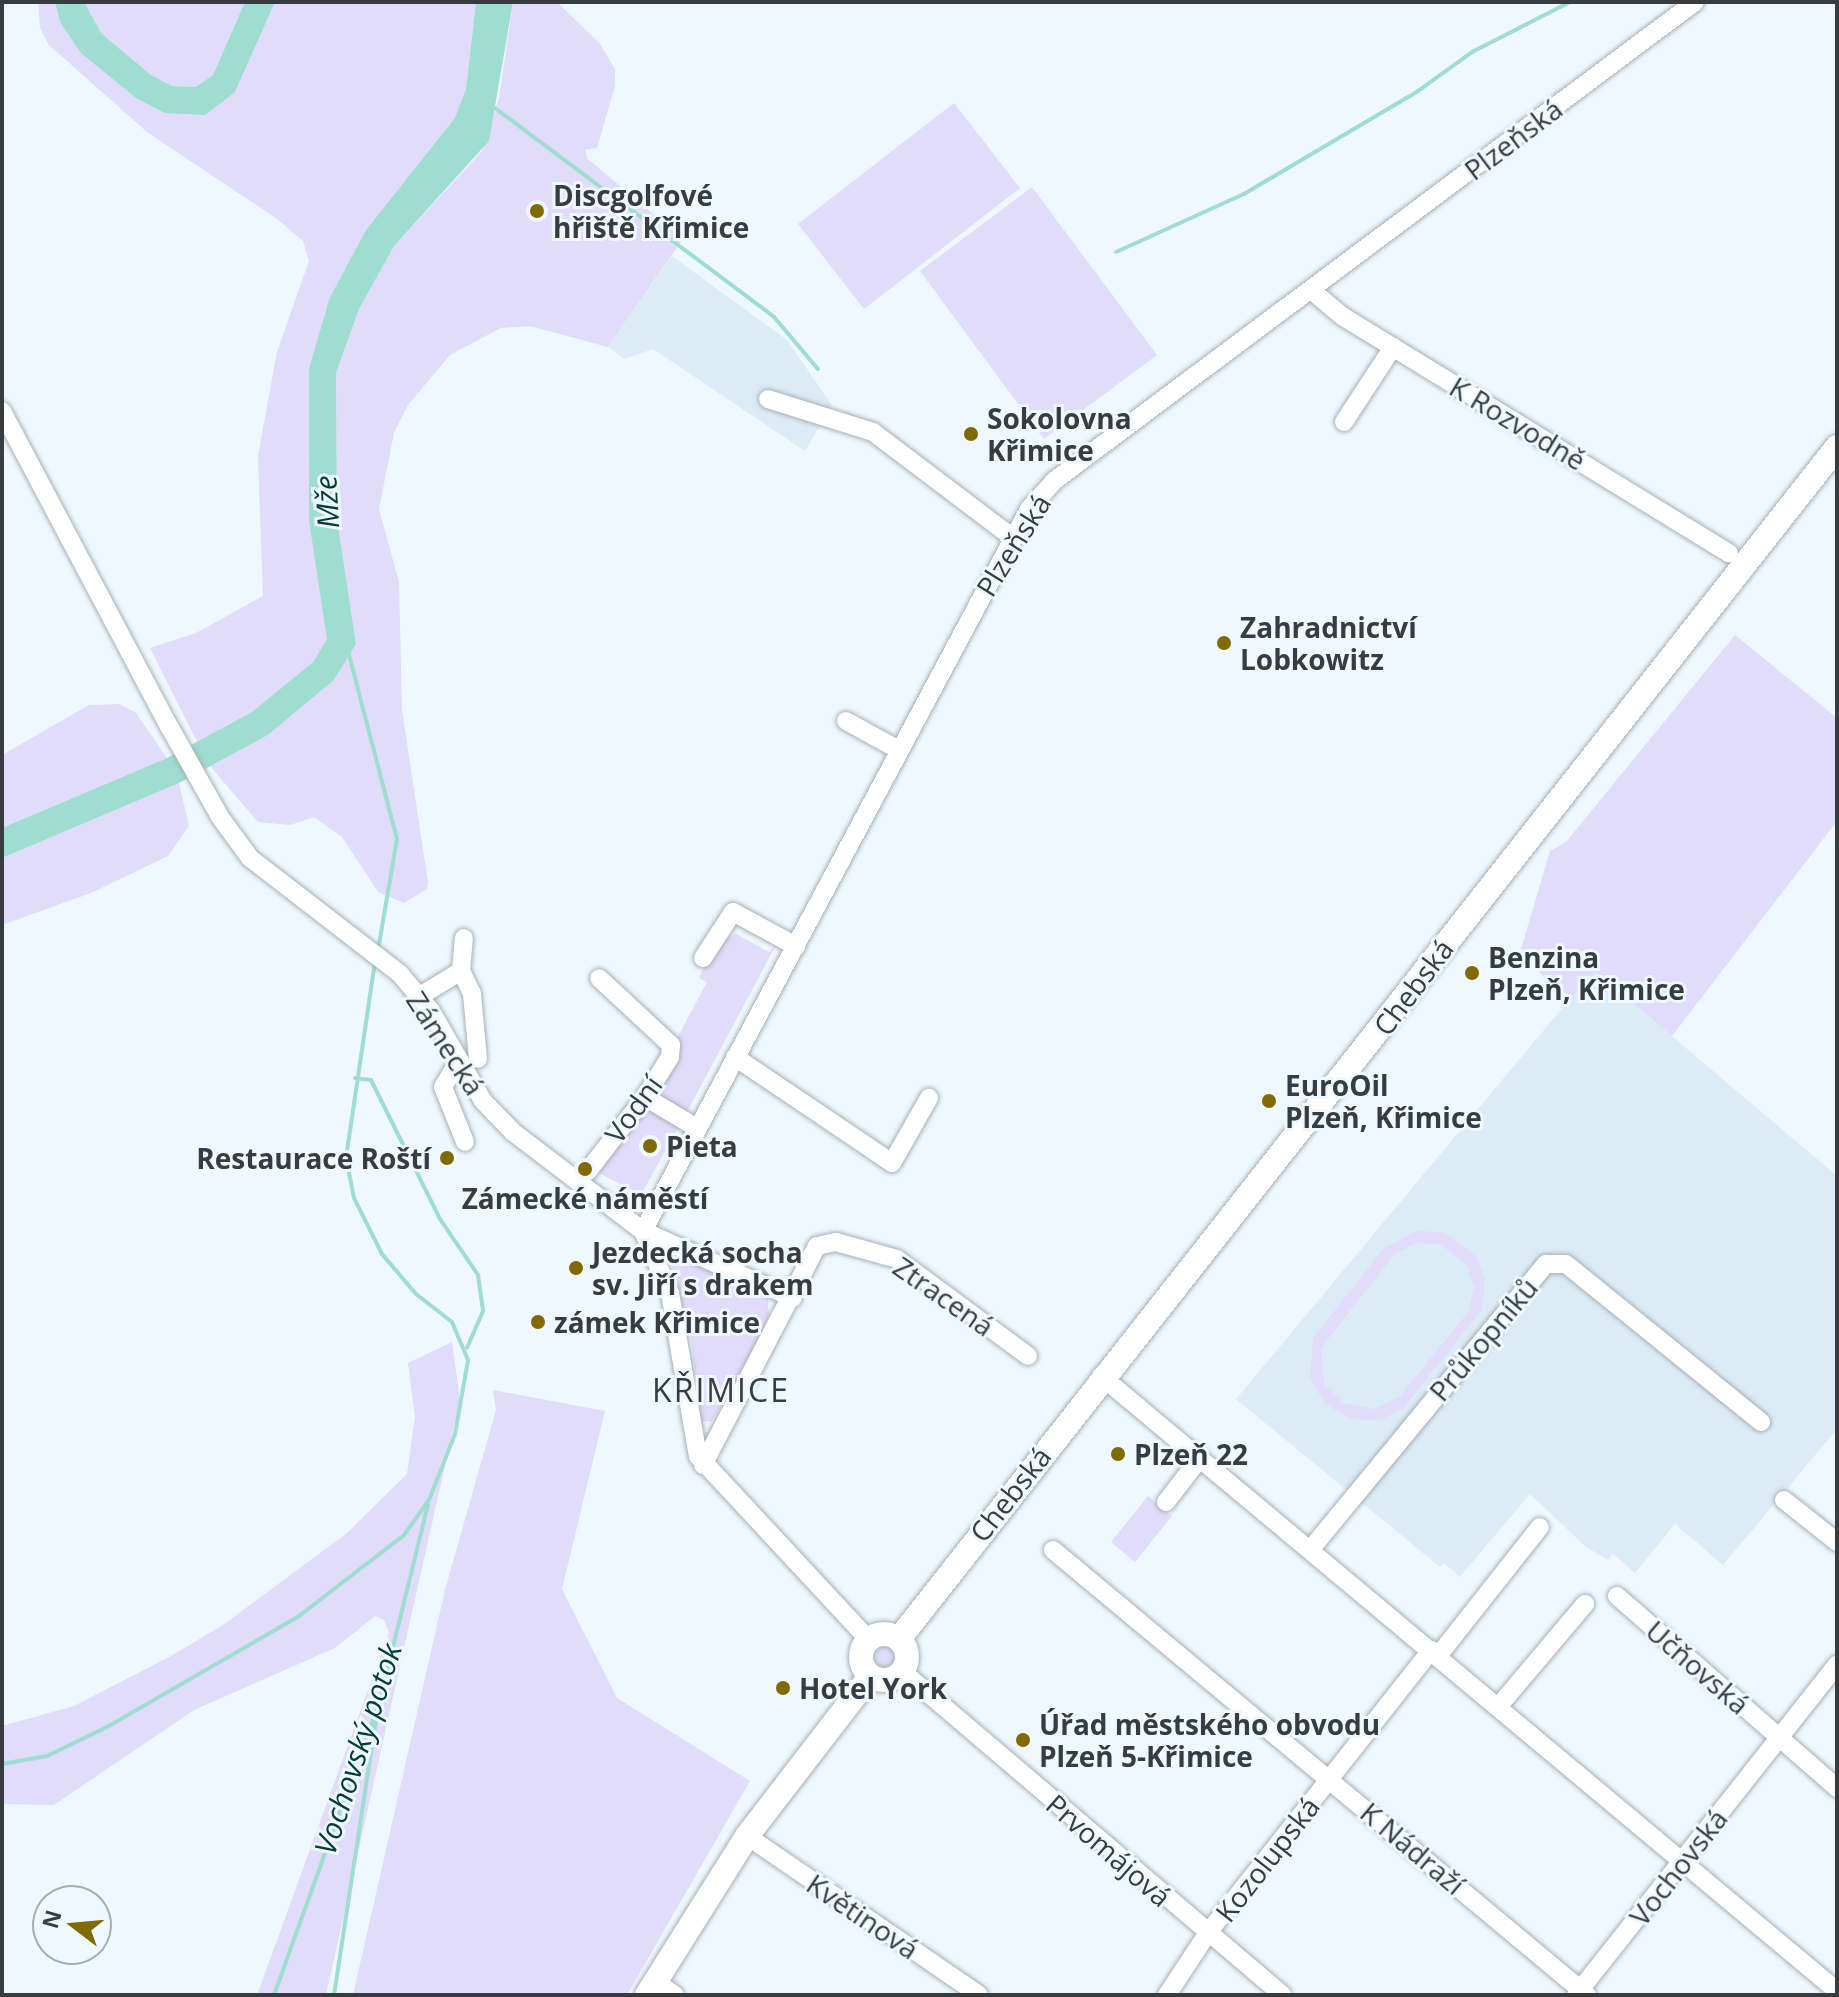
<!DOCTYPE html>
<meta charset="utf-8">
<style>
body{margin:0}
#map{position:relative;width:1839px;height:1997px;overflow:hidden;background:#eef8fe;font-family:"Open Sans",sans-serif}
div>[style]{position:absolute}
.built>*{inset:0;background:#dcecf7}
.green>*{inset:0;background:#e1dcfa}
.round{border-radius:50%}
.water>*{inset:0;background:#9eddcf}
.stream>*{height:4px;margin:-2px;padding:0 2px;transform-origin:2px;border-radius:2px;background:#9eddcf}
.roads{filter:drop-shadow(0 0 2px #a6afb5) drop-shadow(0 0 2px #a6afb5)}
.minor>*{height:18px;margin:-9px;padding:0 9px;transform-origin:9px;border-radius:9px;background:#fff}
.major>*{height:24px;margin:-12px;padding:0 12px;transform-origin:12px;border-radius:12px;background:#fff}
.major>.ring{margin:-12px;padding:0;box-sizing:content-box;background:none;border:24px solid #fff;border-radius:50%}
.dots>*{width:22px;height:22px;translate:-50% -50%;box-sizing:border-box;border:4px solid #eef8fe;border-radius:50%}
span{translate:-50% -50%;white-space:nowrap;text-align:center;line-height:1.15;-webkit-text-stroke:6px #eef8fe;paint-order:stroke}
.street-label{font-size:28px;color:#383c3e}
.poi-label{font-size:28px;color:#383c3e;font-weight:700}
.left{translate:0 -50%;text-align:left}
.right{translate:-100% -50%;text-align:right}
.water-label{font-size:30px;color:#013d34;font-style:italic}
.quarter-label{font-size:32px;color:#383c3e;letter-spacing:2px}
.frame{position:absolute;inset:0;border:4px solid #383c3e;pointer-events:none}
.north{position:absolute;left:32px;top:1885px;width:80px;height:80px;box-sizing:border-box;background:#eef8fe;border:2px solid #a5adb1;border-radius:50%;rotate:286deg;font-size:22px;font-weight:700;line-height:32px;text-align:center;color:#383c3e}
.north::after{content:'';display:block;margin:auto;width:28px;height:36px;background:#816a02;clip-path:polygon(50% 0,100% 100%,50% 72%,0 100%)}
</style>
<div id="map">
<div class="built">
<i style="clip-path:polygon(672px 256px,787px 340px,832px 405px,805px 451px,653px 349px,624px 359px,608px 347px)"></i>
<i style="clip-path:polygon(1594px 970px,1837px 1176px,1837px 1429px,1723px 1565px,1675px 1524px,1635px 1573px,1613px 1554px,1608px 1560px,1586px 1547px,1530px 1494px,1460px 1577px,1444px 1563px,1440px 1567px,1236px 1399px)"></i>
</div>
<div class="green">
<i style="clip-path:polygon(38px 2px,55px 2px,60px 22px,136px 98px,235px 92px,275px 2px,476px 2px,466px 89px,455px 119px,366px 230px,330px 297px,309px 521px,328px 638px,313px 662px,252px 712px,197px 742px,150px 648px,196px 633px,263px 596px,258px 456px,277px 352px,309px 261px,303px 241px,276px 218px,147px 132px,49px 45px,40px 28px)"></i>
<i style="clip-path:polygon(84px 2px,245px 2px,213px 75px,197px 87px,172px 86px,151px 75px,102px 34px)"></i>
<i style="clip-path:polygon(513px 2px,557px 2px,600px 44px,615px 69px,615px 86px,597px 148px,585px 150px,588px 159px,683px 239px,608px 347px,530px 326px,501px 328px,450px 355px,408px 405px,394px 433px,379px 509px,399px 582px,402px 710px,428px 882px,427px 889px,404px 903px,378px 892px,342px 837px,314px 817px,290px 825px,258px 822px,210px 766px,268px 735px,334px 680px,356px 644px,337px 519px,336px 373px,359px 309px,394px 246px,482px 151px,499px 98px)"></i>
<i style="clip-path:polygon(954px 103px,1020px 188px,864px 309px,798px 224px)"></i>
<i style="clip-path:polygon(1032px 187px,1157px 355px,1044px 439px,920px 271px)"></i>
<i style="clip-path:polygon(1735px 635px,1837px 718px,1837px 821px,1672px 1036px,1595px 971px,1572px 997px,1550px 985px,1521px 949px,1550px 851px,1566px 842px)"></i>
<i style="clip-path:polygon(120px 704px,136px 713px,167px 758px,2px 828px,2px 755px,89px 705px)"></i>
<i style="clip-path:polygon(179px 783px,189px 826px,168px 856px,91px 893px,2px 925px,2px 858px)"></i>
<i style="clip-path:polygon(736px 934px,769px 952px,776px 945px,686px 1114px,656px 1095px,676px 1040px,707px 982px,699px 978px,713px 946px)"></i>
<i style="clip-path:polygon(646px 1106px,680px 1124px,641px 1195px,593px 1170px)"></i>
<i style="clip-path:polygon(evenodd,1416px 1231px,1443px 1232px,1475px 1254px,1485px 1277px,1482px 1310px,1403px 1409px,1380px 1420px,1351px 1419px,1325px 1404px,1310px 1379px,1313px 1338px,1383px 1249px,1416px 1231px,1416px 1243px,1440px 1244px,1467px 1265px,1474px 1287px,1468px 1312px,1399px 1397px,1375px 1409px,1345px 1404px,1324px 1383px,1321px 1348px,1395px 1254px,1416px 1243px)"></i>
<i style="clip-path:polygon(667px 1247px,768px 1298px,769px 1315px,758px 1353px,711px 1422px,701px 1421px,690px 1332px)"></i>
<i style="clip-path:polygon(452px 1342px,460px 1399px,326px 1995px,257px 1995px,389px 1632px,384px 1620px,375px 1616px,335px 1648px,194px 1710px,54px 1805px,2px 1804px,2px 1726px,74px 1706px,171px 1656px,223px 1625px,347px 1533px,407px 1474px,415px 1417px,408px 1363px)"></i>
<i style="clip-path:polygon(493px 1390px,605px 1411px,562px 1589px,617px 1698px,750px 1781px,627px 1995px,353px 1995px,445px 1590px,496px 1410px)"></i>
<i style="clip-path:polygon(1148px 1496px,1172px 1516px,1135px 1562px,1111px 1542px)"></i>
<i class="round" style="left:875px;top:1647px;width:20px;height:20px"></i>
</div>
<div class="water">
<i style="clip-path:polygon(55px 2px,84px 2px,102px 34px,151px 75px,172px 86px,196px 87px,213px 75px,245px 2px,275px 2px,235px 92px,205px 115px,165px 113px,136px 98px,81px 53px,60px 22px)"></i>
<i style="clip-path:polygon(476px 2px,513px 2px,489px 141px,394px 246px,359px 309px,336px 373px,337px 519px,356px 644px,334px 680px,268px 735px,179px 783px,2px 858px,2px 828px,167px 758px,252px 712px,313px 662px,327px 639px,309px 521px,309px 369px,330px 297px,366px 230px,455px 118px,466px 89px)"></i>
</div>
<div class="stream">
<i style="left:495px;top:108px;width:349px;rotate:36.8deg"></i>
<i style="left:774px;top:317px;width:68px;rotate:49.8deg"></i>
<i style="left:1116px;top:252px;width:141px;rotate:-24.4deg"></i>
<i style="left:1244px;top:194px;width:202px;rotate:-30.6deg"></i>
<i style="left:1418px;top:91px;width:67px;rotate:-35.8deg"></i>
<i style="left:1472px;top:52px;width:110px;rotate:-27deg"></i>
<i style="left:348px;top:651px;width:194px;rotate:75.4deg"></i>
<i style="left:397px;top:839px;width:113px;rotate:99.7deg"></i>
<i style="left:355px;top:1078px;width:16px;rotate:7deg"></i>
<i style="left:371px;top:1080px;width:155px;rotate:63.6deg"></i>
<i style="left:440px;top:1219px;width:68px;rotate:55.8deg"></i>
<i style="left:478px;top:1275px;width:36px;rotate:82deg"></i>
<i style="left:483px;top:1311px;width:40px;rotate:113.4deg"></i>
<i style="left:2px;top:1764px;width:46px;rotate:-10.1deg"></i>
<i style="left:47px;top:1756px;width:67px;rotate:-25.8deg"></i>
<i style="left:107px;top:1727px;width:222px;rotate:-30deg"></i>
<i style="left:299px;top:1616px;width:133px;rotate:-37.6deg"></i>
<i style="left:404px;top:1535px;width:43px;rotate:-54.5deg"></i>
<i style="left:429px;top:1500px;width:71px;rotate:-68.5deg"></i>
<i style="left:455px;top:1434px;width:75px;rotate:-80deg"></i>
<i style="left:468px;top:1360px;width:41px;rotate:-112.8deg"></i>
<i style="left:452px;top:1322px;width:46px;rotate:-142.1deg"></i>
<i style="left:416px;top:1294px;width:52px;rotate:-130.4deg"></i>
<i style="left:382px;top:1254px;width:63px;rotate:-116.6deg"></i>
<i style="left:354px;top:1198px;width:41px;rotate:-101.3deg"></i>
<i style="left:346px;top:1158px;width:198px;rotate:-81.6deg"></i>
<i style="left:274px;top:1995px;width:313px;rotate:-70.2deg"></i>
<i style="left:380px;top:1700px;width:201px;rotate:-76.2deg"></i>
<i style="left:334px;top:1995px;width:285px;rotate:-81.3deg"></i>
</div>
<div class="roads">
<div class="minor">
<i style="left:1311px;top:290px;width:40px;rotate:40deg"></i>
<i style="left:1342px;top:316px;width:454px;rotate:31.5deg"></i>
<i style="left:768px;top:399px;width:110px;rotate:17.4deg"></i>
<i style="left:873px;top:432px;width:176px;rotate:37.1deg"></i>
<i style="left:2px;top:411px;width:357px;rotate:62.1deg"></i>
<i style="left:169px;top:726px;width:104px;rotate:60.7deg"></i>
<i style="left:220px;top:817px;width:51px;rotate:53.8deg"></i>
<i style="left:250px;top:858px;width:190px;rotate:37.7deg"></i>
<i style="left:400px;top:974px;width:48px;rotate:50deg"></i>
<i style="left:431px;top:1011px;width:104px;rotate:60deg"></i>
<i style="left:483px;top:1101px;width:43px;rotate:45.9deg"></i>
<i style="left:513px;top:1132px;width:163px;rotate:37.3deg"></i>
<i style="left:643px;top:1231px;width:164px;rotate:24.1deg"></i>
<i style="left:1344px;top:422px;width:90px;rotate:-56.8deg"></i>
<i style="left:846px;top:721px;width:60px;rotate:28.7deg"></i>
<i style="left:703px;top:958px;width:55px;rotate:-56.9deg"></i>
<i style="left:733px;top:912px;width:72px;rotate:28.4deg"></i>
<i style="left:461px;top:971px;width:25px;rotate:64deg"></i>
<i style="left:472px;top:994px;width:65px;rotate:84.7deg"></i>
<i style="left:461px;top:971px;width:33px;rotate:-85deg"></i>
<i style="left:420px;top:996px;width:48px;rotate:-31.4deg"></i>
<i style="left:735px;top:1057px;width:189px;rotate:34deg"></i>
<i style="left:892px;top:1163px;width:75px;rotate:-60.4deg"></i>
<i style="left:458px;top:1062px;width:29px;rotate:121deg"></i>
<i style="left:443px;top:1087px;width:59px;rotate:68.2deg"></i>
<i style="left:645px;top:1097px;width:61px;rotate:30.8deg"></i>
<i style="left:588px;top:1171px;width:93px;rotate:-52.4deg"></i>
<i style="left:645px;top:1097px;width:47px;rotate:-58deg"></i>
<i style="left:670px;top:1057px;width:12px;rotate:-85deg"></i>
<i style="left:671px;top:1045px;width:98px;rotate:-137.1deg"></i>
<i style="left:643px;top:1231px;width:819px;rotate:-61.87deg"></i>
<i style="left:1029px;top:509px;width:38px;rotate:-48deg"></i>
<i style="left:1054px;top:481px;width:800px;rotate:-36.77deg"></i>
<i style="left:643px;top:1231px;width:68px;rotate:66.5deg"></i>
<i style="left:670px;top:1293px;width:165px;rotate:80.3deg"></i>
<i style="left:698px;top:1456px;width:251px;rotate:47.1deg"></i>
<i style="left:1101px;top:1376px;width:959px;rotate:39.88deg"></i>
<i style="left:703px;top:1465px;width:247px;rotate:-62.5deg"></i>
<i style="left:817px;top:1246px;width:19px;rotate:-12deg"></i>
<i style="left:836px;top:1242px;width:63px;rotate:15.6deg"></i>
<i style="left:897px;top:1259px;width:163px;rotate:36.5deg"></i>
<i style="left:1784px;top:1500px;width:68px;rotate:38.4deg"></i>
<i style="left:1166px;top:1502px;width:56px;rotate:-52.3deg"></i>
<i style="left:1053px;top:1550px;width:695px;rotate:39.81deg"></i>
<i style="left:1310px;top:1550px;width:371px;rotate:-50.5deg"></i>
<i style="left:1546px;top:1264px;width:20px"></i>
<i style="left:1566px;top:1264px;width:251px;rotate:39deg"></i>
<i style="left:1617px;top:1596px;width:292px;rotate:41.1deg"></i>
<i style="left:1438px;top:1656px;width:164px;rotate:-51.7deg"></i>
<i style="left:903px;top:1672px;width:498px;rotate:40.4deg"></i>
<i style="left:1498px;top:1707px;width:135px;rotate:-49.8deg"></i>
<i style="left:747px;top:1836px;width:281px;rotate:34.4deg"></i>
<i style="left:655px;top:1981px;width:24px;rotate:35deg"></i>
<i style="left:1167px;top:1995px;width:73px;rotate:-56.7deg"></i>
<i style="left:1207px;top:1934px;width:362px;rotate:-51.7deg"></i>
<i style="left:1576px;top:1995px;width:421px;rotate:-51.7deg"></i>
</div>
<div class="major">
<i class="ring" style="left:861px;top:1634px;width:22px;height:22px"></i>
<i style="left:899px;top:1639px;width:1517px;rotate:-51.8deg"></i>
<i style="left:647px;top:1995px;width:188px;rotate:-57.8deg"></i>
<i style="left:747px;top:1836px;width:202px;rotate:-52.4deg"></i>
</div>
</div>
<div class="dots">
<i style="left:537px;top:211px;background:#816a02"></i>
<i style="left:971px;top:434px;background:#816a02"></i>
<i style="left:1224px;top:643px;background:#816a02"></i>
<i style="left:1472px;top:973px;background:#816a02"></i>
<i style="left:1269px;top:1101px;background:#816a02"></i>
<i style="left:650px;top:1146px;background:#816a02"></i>
<i style="left:447px;top:1158px;background:#816a02"></i>
<i style="left:585px;top:1169px;background:#816a02"></i>
<i style="left:576px;top:1268px;background:#816a02"></i>
<i style="left:538px;top:1322px;background:#816a02"></i>
<i style="left:1118px;top:1454px;background:#816a02"></i>
<i style="left:783px;top:1688px;background:#816a02"></i>
<i style="left:1023px;top:1740px;background:#816a02"></i>
</div>
<div class="street-label">
<span style="left:1513px;top:139px;rotate:-37deg">Plzeňská</span>
<span style="left:1518px;top:423px;rotate:31deg">K Rozvodně</span>
<span style="left:1013px;top:545px;rotate:-58deg">Plzeňská</span>
<span style="left:1413px;top:987px;rotate:-53deg">Chebská</span>
<span style="left:446px;top:1043px;rotate:57deg">Zámecká</span>
<span style="left:633px;top:1109px;rotate:-54deg">Vodní</span>
<span style="left:944px;top:1296px;rotate:35deg">Ztracená</span>
<span style="left:1483px;top:1339px;rotate:-50deg">Průkopníků</span>
<span style="left:1010px;top:1494px;rotate:-52deg">Chebská</span>
<span style="left:1698px;top:1667px;rotate:41deg">Učňovská</span>
<span style="left:1413px;top:1848px;rotate:40deg">K Nádraží</span>
<span style="left:1109px;top:1850px;rotate:41deg">Prvomájová</span>
<span style="left:1267px;top:1859px;rotate:-52deg">Kozolupská</span>
<span style="left:1678px;top:1867px;rotate:-52deg">Vochovská</span>
<span style="left:863px;top:1916px;rotate:34deg">Květinová</span>
</div>
<div class="poi-label">
<span class="left" style="left:553px;top:211px">Discgolfové<br>hřiště Křimice</span>
<span class="left" style="left:987px;top:434px">Sokolovna<br>Křimice</span>
<span class="left" style="left:1240px;top:643px">Zahradnictví<br>Lobkowitz</span>
<span class="left" style="left:1488px;top:973px">Benzina<br>Plzeň, Křimice</span>
<span class="left" style="left:1285px;top:1101px">EuroOil<br>Plzeň, Křimice</span>
<span class="left" style="left:666px;top:1146px">Pieta</span>
<span class="right" style="left:431px;top:1158px">Restaurace Roští</span>
<span style="left:585px;top:1198px">Zámecké náměstí</span>
<span class="left" style="left:592px;top:1268px">Jezdecká socha<br>sv. Jiří s drakem</span>
<span class="left" style="left:554px;top:1322px">zámek Křimice</span>
<span class="left" style="left:1134px;top:1454px">Plzeň 22</span>
<span class="left" style="left:799px;top:1688px">Hotel York</span>
<span class="left" style="left:1039px;top:1740px">Úřad městského obvodu<br>Plzeň 5-Křimice</span>
</div>
<div class="water-label">
<span style="left:327px;top:502px;rotate:-93deg">Mže</span>
<span style="left:358px;top:1749px;rotate:-72deg">Vochovský potok</span>
</div>
<div class="quarter-label">
<span style="left:721px;top:1390px">KŘIMICE</span>
</div>
<div class="frame"></div>
<div class="north">N</div>
</div>
